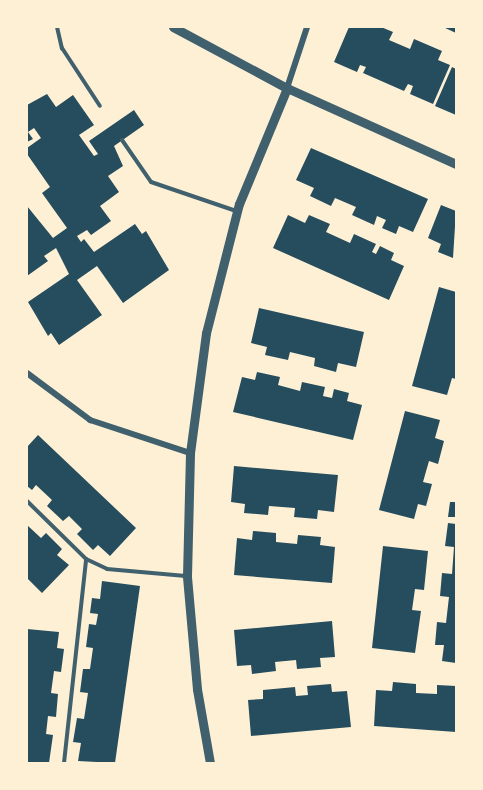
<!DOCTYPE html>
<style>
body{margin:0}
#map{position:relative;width:483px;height:790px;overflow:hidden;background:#fdf0d5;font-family:Karla,sans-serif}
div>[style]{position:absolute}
.building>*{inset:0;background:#264d5e}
.service>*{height:4px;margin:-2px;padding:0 2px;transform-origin:2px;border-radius:2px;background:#3f606c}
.minor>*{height:6px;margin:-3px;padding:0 3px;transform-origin:3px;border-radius:3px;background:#3f606c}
.tertiary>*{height:9px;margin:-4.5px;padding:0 4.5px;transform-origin:4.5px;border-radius:4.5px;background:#3f606c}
span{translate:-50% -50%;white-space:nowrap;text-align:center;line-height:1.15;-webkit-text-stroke:6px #fdf0d5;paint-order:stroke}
.frame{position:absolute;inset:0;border:28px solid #fdf0d5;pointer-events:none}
</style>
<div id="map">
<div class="building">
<i style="clip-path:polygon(349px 27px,381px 27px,393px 32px,389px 40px,410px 49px,414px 39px,442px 51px,438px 60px,450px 65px,433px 104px,410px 94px,413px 86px,408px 84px,404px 91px,363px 73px,366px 67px,360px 65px,357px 72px,334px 62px)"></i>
<i style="clip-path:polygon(443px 27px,456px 27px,456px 33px)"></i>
<i style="clip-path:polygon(452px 67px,456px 69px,456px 115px,435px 106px)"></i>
<i style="clip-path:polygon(47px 94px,56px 107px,73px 95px,94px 125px,79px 135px,94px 156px,98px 154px,89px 141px,134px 110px,144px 125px,114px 146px,123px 166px,108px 176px,119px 192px,100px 206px,111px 221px,91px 235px,87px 230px,77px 236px,81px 242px,84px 239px,94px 252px,135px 224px,142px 234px,146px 231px,169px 270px,123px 303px,97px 266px,77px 280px,102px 315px,59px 345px,51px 333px,48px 336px,28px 302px,69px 274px,56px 248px,44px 256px,48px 261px,27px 276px,27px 206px,53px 238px,67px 228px,42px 193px,50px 187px,27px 154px,27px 148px,41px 138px,34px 128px,28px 132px,33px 139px,27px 142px,27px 105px)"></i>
<i style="clip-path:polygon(311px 148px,428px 199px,413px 232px,399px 226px,396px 234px,382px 228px,386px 220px,377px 216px,374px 225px,352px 215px,356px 207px,335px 198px,331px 206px,310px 196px,314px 188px,296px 180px)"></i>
<i style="clip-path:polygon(441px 205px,456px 211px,453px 258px,438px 252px,441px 244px,428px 238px)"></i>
<i style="clip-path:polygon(288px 215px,305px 223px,309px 215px,330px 224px,326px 232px,350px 243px,354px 234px,376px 244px,372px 252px,376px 254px,380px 246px,394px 253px,391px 260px,404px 266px,389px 300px,273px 248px)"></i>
<i style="clip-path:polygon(439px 287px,456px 292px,456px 379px,452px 378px,447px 395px,412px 386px)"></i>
<i style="clip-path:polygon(259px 308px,364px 332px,356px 367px,338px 363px,336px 372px,314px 366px,315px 358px,290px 352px,288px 360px,265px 355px,267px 347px,251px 343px)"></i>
<i style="clip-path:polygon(257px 372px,280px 377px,278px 385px,300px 391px,302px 382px,325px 387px,323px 396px,332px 398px,334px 389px,349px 393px,347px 401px,362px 405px,353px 440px,233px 412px,242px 377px,255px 380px)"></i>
<i style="clip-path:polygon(405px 411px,440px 420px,435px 438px,444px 441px,438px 464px,429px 461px,423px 482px,432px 484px,426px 506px,418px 504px,414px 519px,379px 510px)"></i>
<i style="clip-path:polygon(38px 435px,136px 528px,110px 556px,98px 545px,93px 550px,77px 534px,82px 529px,69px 516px,63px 521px,47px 506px,52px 500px,36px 485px,32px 490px,27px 486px,27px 447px)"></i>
<i style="clip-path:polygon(234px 466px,338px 475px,334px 512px,318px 510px,317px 519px,294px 517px,295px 508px,269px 506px,268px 515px,244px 513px,245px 504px,231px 502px)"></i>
<i style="clip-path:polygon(450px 502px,456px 502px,456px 517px,448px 517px)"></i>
<i style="clip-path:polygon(448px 523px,456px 524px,456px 663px,442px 661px,444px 645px,435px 645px,437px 622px,446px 623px,449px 597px,440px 596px,442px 573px,452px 574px,454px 547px,445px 546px)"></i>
<i style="clip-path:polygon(27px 525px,41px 538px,46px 533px,62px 549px,57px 555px,69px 565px,42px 593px,27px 578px)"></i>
<i style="clip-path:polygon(253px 531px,276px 533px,276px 542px,297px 544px,298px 535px,321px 537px,320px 545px,335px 547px,332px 583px,234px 575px,237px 538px,252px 540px)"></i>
<i style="clip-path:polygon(383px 546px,428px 551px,424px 590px,415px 589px,412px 610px,421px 611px,415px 653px,372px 648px)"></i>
<i style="clip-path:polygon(102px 581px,140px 586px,115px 763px,78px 761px,81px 743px,73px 742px,77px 718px,84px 719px,88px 693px,80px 692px,83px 669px,90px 669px,93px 648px,86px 647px,89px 624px,96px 625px,98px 614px,90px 613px,92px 598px,100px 599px)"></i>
<i style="clip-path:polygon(332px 621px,335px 657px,320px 658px,321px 667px,297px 669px,296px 660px,275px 662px,276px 671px,252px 674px,251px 665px,237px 666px,234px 630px)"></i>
<i style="clip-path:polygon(27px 629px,59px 632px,57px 648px,64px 649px,61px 672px,54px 671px,51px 693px,58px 694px,56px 717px,48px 716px,46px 734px,53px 735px,49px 763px,27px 763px)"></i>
<i style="clip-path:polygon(393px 682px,416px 684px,416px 693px,437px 694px,437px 685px,456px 686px,456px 732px,374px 726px,376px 690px,392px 691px)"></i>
<i style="clip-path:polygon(331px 684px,332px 692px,347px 691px,351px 727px,251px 736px,248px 700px,263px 699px,263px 690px,295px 687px,296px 696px,308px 695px,307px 686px)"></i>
</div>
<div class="service">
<i style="left:57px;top:27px;width:22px;rotate:77deg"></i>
<i style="left:62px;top:48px;width:69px;rotate:56.8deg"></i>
<i style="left:122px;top:140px;width:51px;rotate:55.4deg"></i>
<i style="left:151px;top:182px;width:90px;rotate:18.8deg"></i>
<i style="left:27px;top:501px;width:83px;rotate:44.5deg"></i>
<i style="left:86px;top:559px;width:23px;rotate:25deg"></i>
<i style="left:107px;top:569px;width:79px;rotate:5.1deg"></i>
<i style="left:64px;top:763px;width:205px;rotate:-83.8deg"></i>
</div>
<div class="minor">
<i style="left:287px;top:88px;width:64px;rotate:-71.8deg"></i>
<i style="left:27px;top:373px;width:79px;rotate:36.7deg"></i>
<i style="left:90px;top:420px;width:105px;rotate:18.3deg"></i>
</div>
<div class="tertiary">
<i style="left:173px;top:27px;width:129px;rotate:28.2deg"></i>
<i style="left:287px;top:88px;width:185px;rotate:24.2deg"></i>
<i style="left:210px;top:763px;width:75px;rotate:-100deg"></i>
<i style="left:197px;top:689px;width:113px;rotate:-95.1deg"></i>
<i style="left:187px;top:576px;width:123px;rotate:-88.6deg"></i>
<i style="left:190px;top:453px;width:121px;rotate:-82.4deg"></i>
<i style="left:206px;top:333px;width:133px;rotate:-75.7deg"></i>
<i style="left:239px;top:204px;width:126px;rotate:-67.5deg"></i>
</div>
<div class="frame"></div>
</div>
